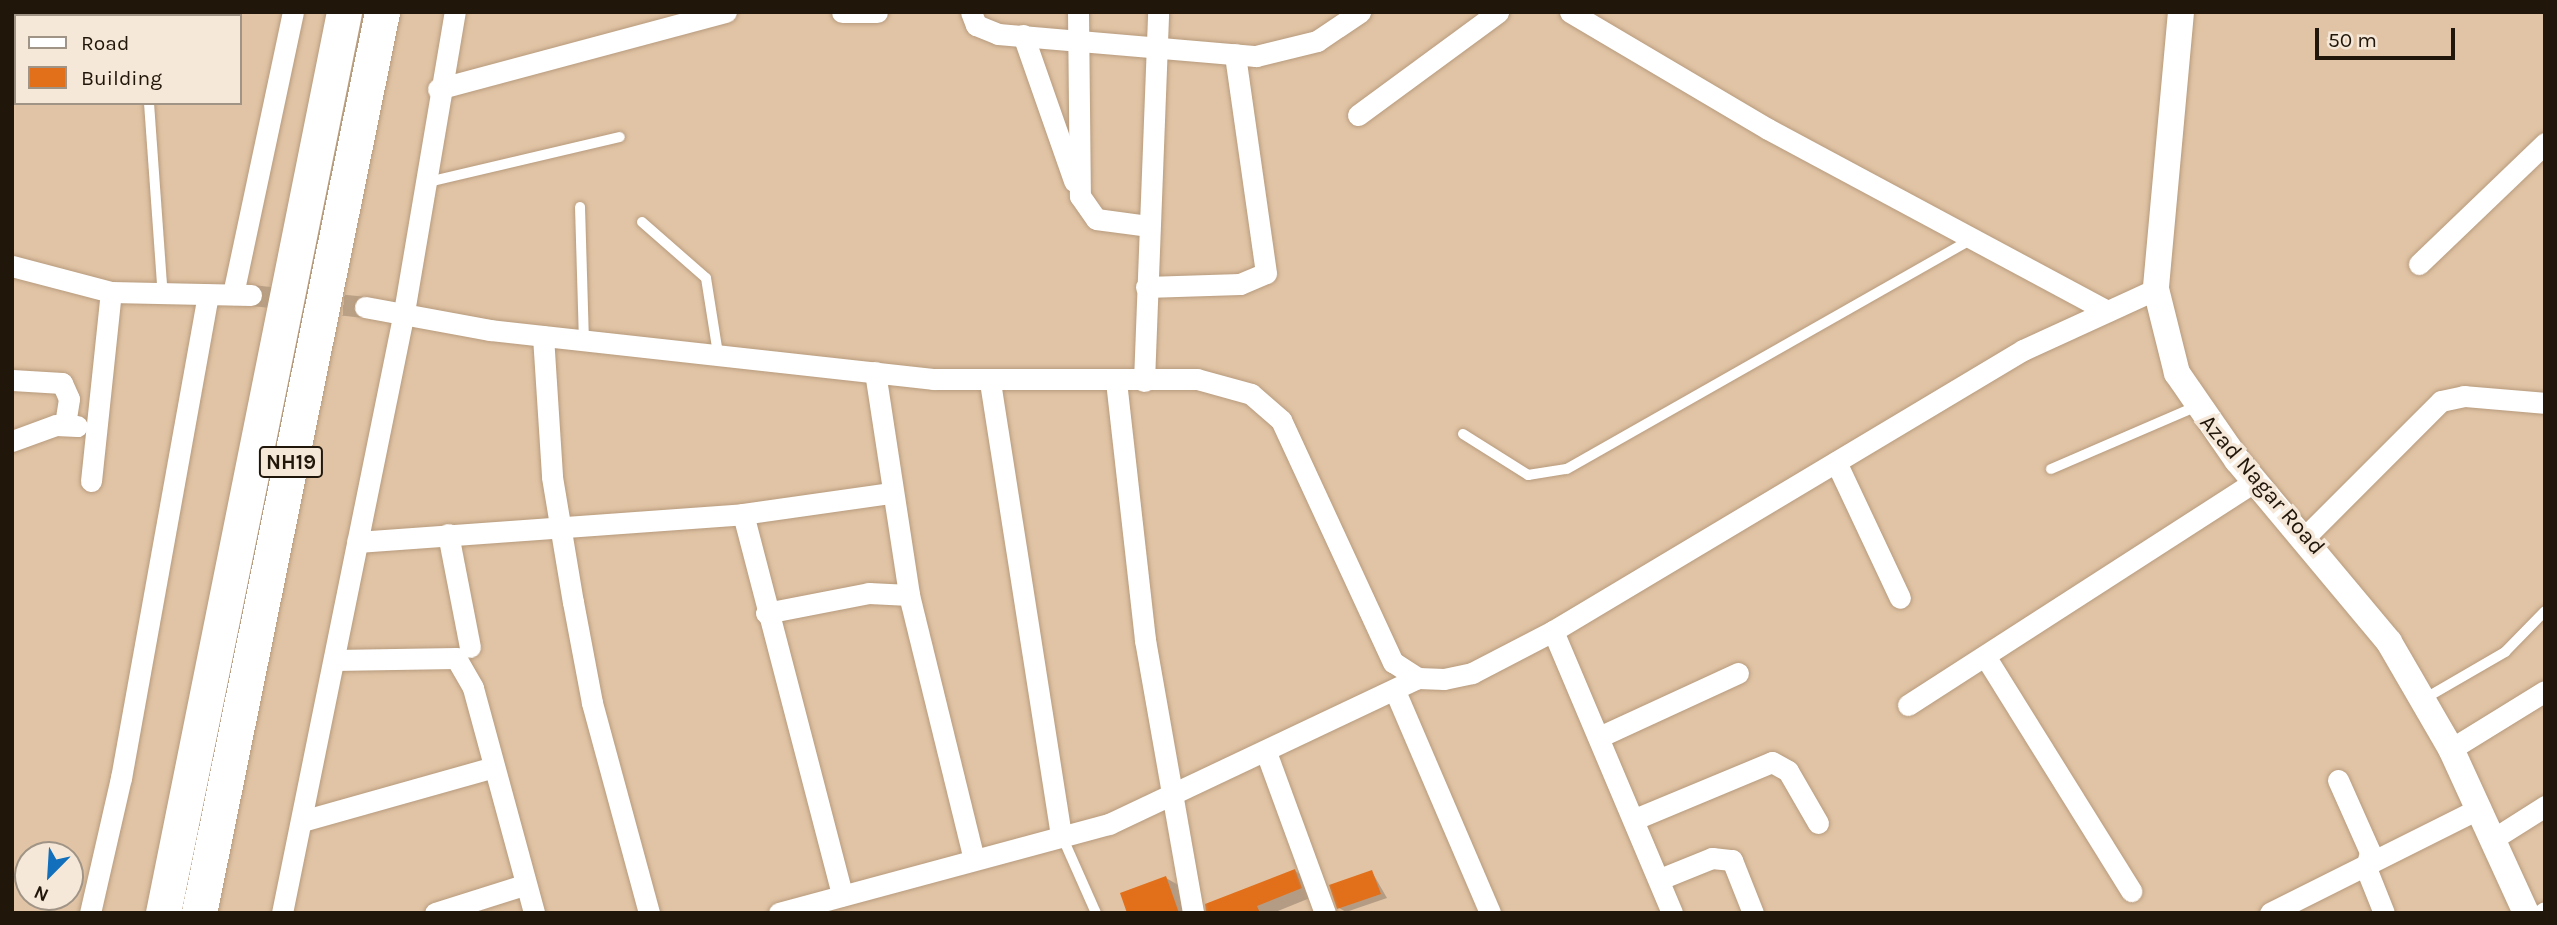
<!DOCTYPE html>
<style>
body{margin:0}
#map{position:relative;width:2557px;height:925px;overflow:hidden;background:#e1c4a5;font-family:Karla,sans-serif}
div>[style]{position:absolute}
.shadow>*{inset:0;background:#0003}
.building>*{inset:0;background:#e26f1a}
.minor-tunnel>*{height:21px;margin-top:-10.5px;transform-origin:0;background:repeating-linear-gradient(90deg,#baa186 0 21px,transparent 0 31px)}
.roads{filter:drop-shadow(0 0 2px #b79b7d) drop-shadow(0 0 2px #b79b7d)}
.service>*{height:10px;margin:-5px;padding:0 5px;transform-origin:5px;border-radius:5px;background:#fff}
.minor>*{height:21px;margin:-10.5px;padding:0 10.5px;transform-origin:10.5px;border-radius:10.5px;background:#fff}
.tertiary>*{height:26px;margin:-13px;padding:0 13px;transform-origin:13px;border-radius:13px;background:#fff}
.trunk>*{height:35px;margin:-17.5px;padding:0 17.5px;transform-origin:17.5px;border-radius:17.5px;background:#fff}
span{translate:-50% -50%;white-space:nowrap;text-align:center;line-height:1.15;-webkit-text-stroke:7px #f6e8d8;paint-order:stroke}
.shield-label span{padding:2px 5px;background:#f6e8d8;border:2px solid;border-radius:5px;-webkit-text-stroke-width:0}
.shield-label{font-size:21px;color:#20160a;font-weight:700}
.street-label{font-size:23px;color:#20160a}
.frame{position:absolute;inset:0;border:14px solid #20160a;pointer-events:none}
.legend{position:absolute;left:14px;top:14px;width:228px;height:91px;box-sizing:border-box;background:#f6e8d8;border:2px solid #a09486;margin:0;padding:9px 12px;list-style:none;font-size:21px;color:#20160a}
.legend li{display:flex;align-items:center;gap:14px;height:35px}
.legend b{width:35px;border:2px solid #a09486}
.north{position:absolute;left:14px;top:841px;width:70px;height:70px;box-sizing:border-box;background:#f6e8d8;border:2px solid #a09486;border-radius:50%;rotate:204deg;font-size:19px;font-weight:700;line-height:28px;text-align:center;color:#20160a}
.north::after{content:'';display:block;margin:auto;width:24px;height:32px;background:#116fbc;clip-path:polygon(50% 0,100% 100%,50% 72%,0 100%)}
.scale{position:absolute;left:2315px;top:28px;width:140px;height:32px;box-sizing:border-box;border:4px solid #20160a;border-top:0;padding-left:9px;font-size:21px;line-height:24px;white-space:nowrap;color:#20160a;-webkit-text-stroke:5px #f6e8d8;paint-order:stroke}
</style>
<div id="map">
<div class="shadow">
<i style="clip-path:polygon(1295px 871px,1309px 879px,1315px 896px,1273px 913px,1207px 913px)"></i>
<i style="clip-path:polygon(1372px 872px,1387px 898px,1346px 912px,1339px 908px)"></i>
<i style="clip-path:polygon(1166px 878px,1180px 886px,1190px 913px,1129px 913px)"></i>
</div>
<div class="building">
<i style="clip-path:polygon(1295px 869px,1302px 888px,1257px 906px,1260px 913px,1206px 913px,1205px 904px)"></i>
<i style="clip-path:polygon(1372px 870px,1381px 894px,1337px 909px,1329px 885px)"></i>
<i style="clip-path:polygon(1166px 876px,1179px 913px,1127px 913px,1120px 893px)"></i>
</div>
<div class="minor-tunnel">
<i style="left:251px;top:295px;width:115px;rotate:6deg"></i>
</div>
<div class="roads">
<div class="service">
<i style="left:142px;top:12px;width:4px;rotate:90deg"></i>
<i style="left:12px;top:66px;width:4px;rotate:-14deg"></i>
<i style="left:149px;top:103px;width:194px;rotate:85.9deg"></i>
<i style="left:424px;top:183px;width:201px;rotate:-13.2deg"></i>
<i style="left:580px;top:207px;width:133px;rotate:88.3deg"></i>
<i style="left:642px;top:222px;width:85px;rotate:41.2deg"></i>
<i style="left:706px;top:278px;width:77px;rotate:81deg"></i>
<i style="left:1463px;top:434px;width:77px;rotate:32.2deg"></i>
<i style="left:1528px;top:475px;width:39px;rotate:-9deg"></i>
<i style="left:1567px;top:469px;width:466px;rotate:-29.6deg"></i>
<i style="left:2051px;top:469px;width:157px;rotate:-23.3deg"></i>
<i style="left:2424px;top:699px;width:94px;rotate:-30.1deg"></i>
<i style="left:2505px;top:652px;width:57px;rotate:-45.7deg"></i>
<i style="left:1061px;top:834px;width:86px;rotate:66.1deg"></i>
</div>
<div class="minor">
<i style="left:842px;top:12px;width:35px"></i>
<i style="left:971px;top:12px;width:14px;rotate:69deg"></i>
<i style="left:976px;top:25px;width:24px;rotate:22deg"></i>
<i style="left:998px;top:34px;width:259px;rotate:4.9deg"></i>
<i style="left:1256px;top:56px;width:63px;rotate:-13.8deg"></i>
<i style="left:1317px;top:41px;width:52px;rotate:-34deg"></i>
<i style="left:1078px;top:12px;width:184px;rotate:89.4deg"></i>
<i style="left:1080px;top:196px;width:28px;rotate:55deg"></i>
<i style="left:1096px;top:219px;width:52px;rotate:7.7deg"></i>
<i style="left:1570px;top:12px;width:230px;rotate:30.6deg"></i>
<i style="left:1768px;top:129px;width:385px;rotate:28.2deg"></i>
<i style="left:1023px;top:35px;width:155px;rotate:70.7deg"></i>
<i style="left:438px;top:89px;width:298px;rotate:-15deg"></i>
<i style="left:1358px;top:115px;width:174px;rotate:-36.3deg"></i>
<i style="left:2419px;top:264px;width:175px;rotate:-43.8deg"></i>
<i style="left:12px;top:266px;width:102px;rotate:14.7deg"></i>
<i style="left:111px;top:292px;width:140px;rotate:1.2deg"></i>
<i style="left:1146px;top:287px;width:94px;rotate:-1.8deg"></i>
<i style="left:1240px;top:284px;width:28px;rotate:-23deg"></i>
<i style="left:1266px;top:273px;width:221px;rotate:-98.1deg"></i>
<i style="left:233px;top:294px;width:288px;rotate:-78deg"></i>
<i style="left:365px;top:307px;width:127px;rotate:10.4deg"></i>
<i style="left:490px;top:330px;width:446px;rotate:6.3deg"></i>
<i style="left:933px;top:379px;width:264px"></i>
<i style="left:1197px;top:379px;width:56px;rotate:15.5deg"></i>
<i style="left:1251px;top:394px;width:40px;rotate:41deg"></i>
<i style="left:1281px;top:420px;width:267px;rotate:65.2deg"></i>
<i style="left:1393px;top:662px;width:30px;rotate:33deg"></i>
<i style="left:1418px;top:678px;width:26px;rotate:2deg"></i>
<i style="left:1444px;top:679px;width:29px;rotate:-12deg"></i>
<i style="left:1472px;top:673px;width:91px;rotate:-27.4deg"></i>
<i style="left:1553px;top:631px;width:548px;rotate:-30.87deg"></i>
<i style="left:2023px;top:350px;width:146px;rotate:-24.6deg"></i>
<i style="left:543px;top:336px;width:141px;rotate:86.3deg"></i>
<i style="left:552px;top:477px;width:127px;rotate:80.5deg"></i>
<i style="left:573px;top:602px;width:103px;rotate:79.3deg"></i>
<i style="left:592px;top:703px;width:218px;rotate:74.8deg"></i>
<i style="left:875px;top:372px;width:226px;rotate:81.3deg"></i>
<i style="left:909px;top:595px;width:272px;rotate:76.2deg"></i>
<i style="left:12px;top:380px;width:50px;rotate:3.4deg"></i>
<i style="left:62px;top:383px;width:17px;rotate:66deg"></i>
<i style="left:69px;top:399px;width:25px;rotate:99deg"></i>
<i style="left:1116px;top:381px;width:261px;rotate:83.6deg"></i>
<i style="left:1145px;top:640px;width:277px;rotate:80deg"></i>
<i style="left:1144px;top:381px;width:369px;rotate:-87.8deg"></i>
<i style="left:990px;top:382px;width:458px;rotate:81.1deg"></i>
<i style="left:12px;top:441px;width:47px;rotate:-20deg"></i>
<i style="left:56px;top:425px;width:21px;rotate:3deg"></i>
<i style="left:1836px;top:462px;width:150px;rotate:64.8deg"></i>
<i style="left:91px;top:481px;width:190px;rotate:-84deg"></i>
<i style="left:743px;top:514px;width:394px;rotate:75.4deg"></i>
<i style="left:448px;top:534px;width:115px;rotate:79deg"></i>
<i style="left:2306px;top:536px;width:191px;rotate:-45deg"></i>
<i style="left:2441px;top:401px;width:24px;rotate:-12deg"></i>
<i style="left:2464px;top:396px;width:81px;rotate:4.9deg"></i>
<i style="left:357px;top:542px;width:387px;rotate:-4.1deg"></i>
<i style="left:743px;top:514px;width:148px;rotate:-8.1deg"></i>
<i style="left:766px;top:613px;width:105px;rotate:-11deg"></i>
<i style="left:869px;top:593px;width:40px;rotate:2.9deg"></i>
<i style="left:1553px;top:631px;width:306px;rotate:67.1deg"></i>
<i style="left:1985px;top:656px;width:277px;rotate:58.1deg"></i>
<i style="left:334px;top:660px;width:122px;rotate:-0.9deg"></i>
<i style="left:456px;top:658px;width:34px;rotate:60deg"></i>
<i style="left:473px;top:688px;width:233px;rotate:74.8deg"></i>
<i style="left:1395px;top:691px;width:241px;rotate:66.8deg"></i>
<i style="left:1908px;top:705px;width:414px;rotate:-32.8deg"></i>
<i style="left:1599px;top:737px;width:153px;rotate:-24.7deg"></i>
<i style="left:2451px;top:749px;width:110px;rotate:-31.7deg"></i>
<i style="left:1266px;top:752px;width:171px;rotate:69.9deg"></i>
<i style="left:2338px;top:780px;width:79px;rotate:66deg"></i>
<i style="left:2370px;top:852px;width:16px;rotate:104deg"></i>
<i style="left:2366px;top:868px;width:48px;rotate:68.2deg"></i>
<i style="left:1635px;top:819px;width:148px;rotate:-22.6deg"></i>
<i style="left:1772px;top:762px;width:18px;rotate:29deg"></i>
<i style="left:1788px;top:771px;width:60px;rotate:60deg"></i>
<i style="left:302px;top:821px;width:195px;rotate:-15.7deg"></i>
<i style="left:2493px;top:839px;width:62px;rotate:-32.4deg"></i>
<i style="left:1660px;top:879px;width:56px;rotate:-22deg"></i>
<i style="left:1712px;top:858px;width:20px;rotate:6deg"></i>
<i style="left:1732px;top:860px;width:57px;rotate:68.4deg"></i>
<i style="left:90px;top:913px;width:139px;rotate:-77.1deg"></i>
<i style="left:121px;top:778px;width:491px;rotate:-79.8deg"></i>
<i style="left:282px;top:913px;width:613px;rotate:-78.53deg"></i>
<i style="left:404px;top:312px;width:304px;rotate:-80.4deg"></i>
<i style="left:435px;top:913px;width:93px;rotate:-17.5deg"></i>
<i style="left:779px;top:913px;width:342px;rotate:-15.1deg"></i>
<i style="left:1109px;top:824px;width:342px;rotate:-25.3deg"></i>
<i style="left:2270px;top:913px;width:235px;rotate:-26.6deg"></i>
<i style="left:2544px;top:913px;width:1px;rotate:-45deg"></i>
</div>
<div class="tertiary">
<i style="left:2181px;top:12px;width:278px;rotate:95.2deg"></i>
<i style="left:2156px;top:289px;width:87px;rotate:76deg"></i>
<i style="left:2177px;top:373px;width:106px;rotate:55.4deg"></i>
<i style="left:2237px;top:460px;width:237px;rotate:50.1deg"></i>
<i style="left:2389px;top:642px;width:124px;rotate:59.9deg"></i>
<i style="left:2451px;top:749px;width:180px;rotate:65.4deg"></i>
</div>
<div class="trunk">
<i style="left:163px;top:913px;width:919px;rotate:-78.64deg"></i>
<i style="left:199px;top:913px;width:919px;rotate:-78.52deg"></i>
</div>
</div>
<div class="shield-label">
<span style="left:291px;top:462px">NH19</span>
</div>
<div class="street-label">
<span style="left:2262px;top:485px;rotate:49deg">Azad Nagar Road</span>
</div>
<div class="frame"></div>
<ul class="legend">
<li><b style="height:9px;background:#fff"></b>Road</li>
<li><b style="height:19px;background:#e26f1a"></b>Building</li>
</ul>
<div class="north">N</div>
<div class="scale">50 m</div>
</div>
